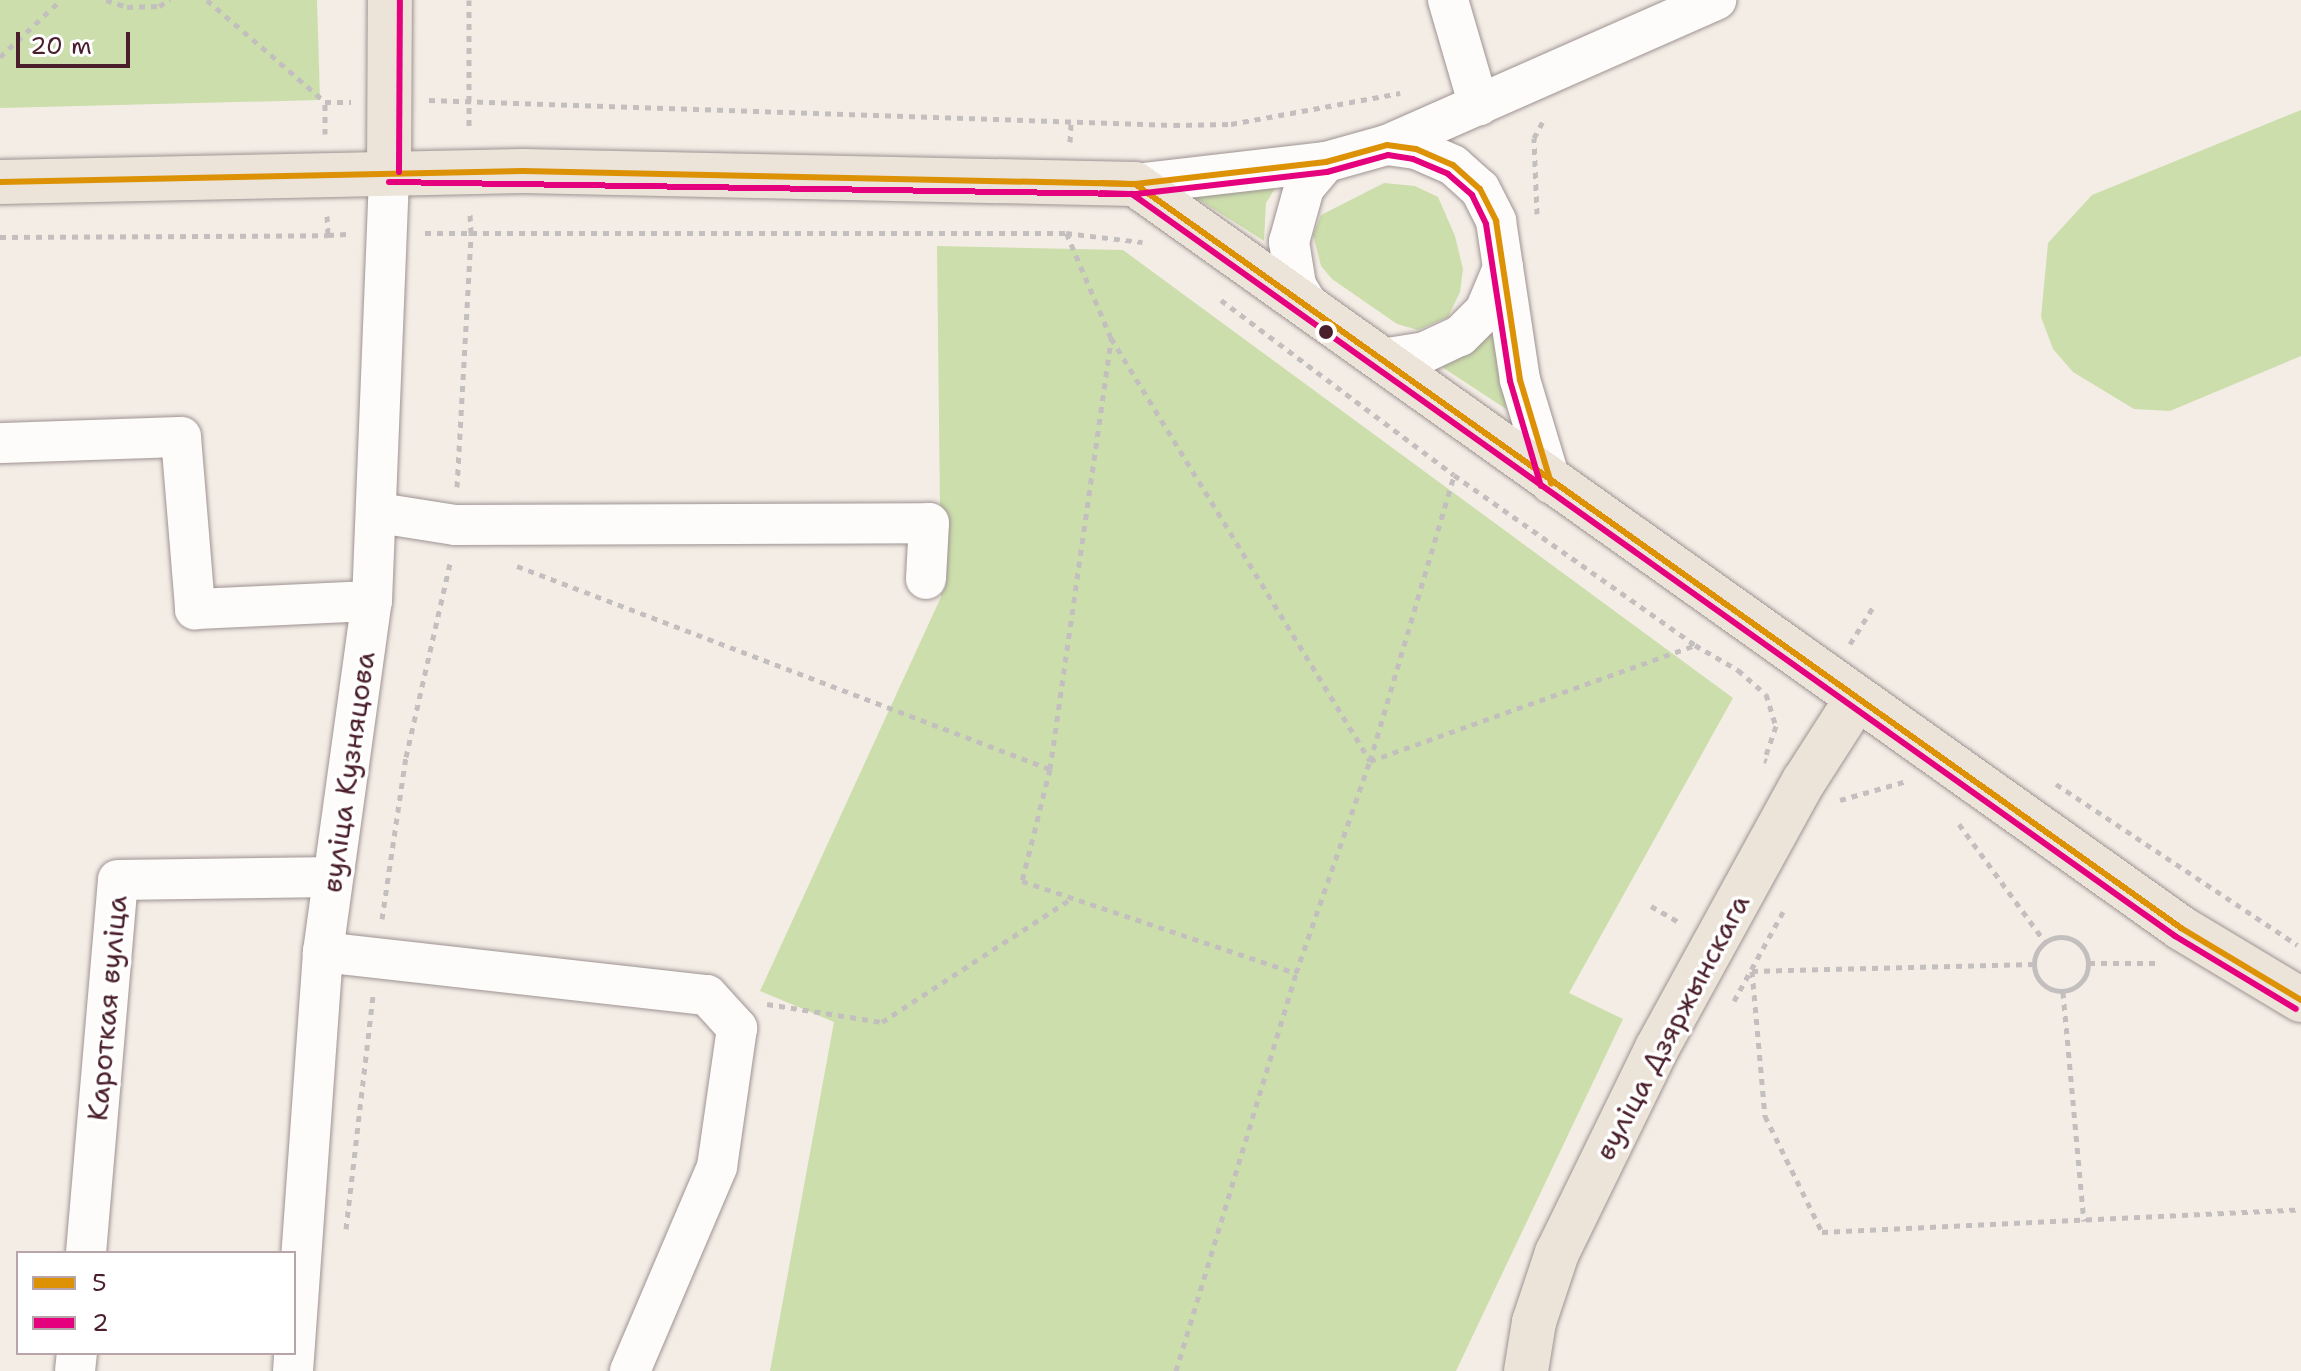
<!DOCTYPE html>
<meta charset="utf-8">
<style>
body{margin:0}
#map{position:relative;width:2301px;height:1371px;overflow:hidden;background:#f4ede6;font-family:"Shantell Sans",sans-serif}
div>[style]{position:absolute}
.green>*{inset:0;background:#ccdeac}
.path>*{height:5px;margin-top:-2.5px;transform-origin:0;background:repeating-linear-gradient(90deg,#c4bfbf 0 6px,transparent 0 12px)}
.path>.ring{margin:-2.5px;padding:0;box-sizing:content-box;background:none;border:5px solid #c4bfbf;border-radius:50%}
.roads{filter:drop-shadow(0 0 2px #9e9392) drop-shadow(0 0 2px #9e9392)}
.minor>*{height:40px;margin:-20px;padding:0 20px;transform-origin:20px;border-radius:20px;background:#fdfcfb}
.major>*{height:44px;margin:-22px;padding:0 22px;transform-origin:22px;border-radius:22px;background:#ece4d9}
.bus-1>*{height:6px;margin:-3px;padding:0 3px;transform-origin:3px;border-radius:3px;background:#dd9206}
.bus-2>*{height:6px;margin:-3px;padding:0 3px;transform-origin:3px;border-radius:3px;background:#e5007d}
.dots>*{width:22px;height:22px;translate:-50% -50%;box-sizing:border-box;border:4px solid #fff;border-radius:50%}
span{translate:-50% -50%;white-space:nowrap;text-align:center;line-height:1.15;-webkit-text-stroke:7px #fff;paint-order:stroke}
.street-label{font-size:28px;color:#4a1f2b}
.legend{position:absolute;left:16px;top:1251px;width:280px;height:104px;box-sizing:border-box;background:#fff;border:2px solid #b7a5aa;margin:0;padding:10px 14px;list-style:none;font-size:24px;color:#4a1f2b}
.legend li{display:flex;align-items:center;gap:16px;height:40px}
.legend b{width:40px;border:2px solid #b7a5aa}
.scale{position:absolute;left:16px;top:32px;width:114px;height:36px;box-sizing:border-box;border:4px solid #4a1f2b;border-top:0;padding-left:10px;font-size:24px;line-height:28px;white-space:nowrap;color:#4a1f2b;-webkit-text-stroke:6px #fff;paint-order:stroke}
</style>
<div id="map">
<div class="green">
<i style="clip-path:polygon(0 0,317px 0,320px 100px,0 108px)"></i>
<i style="clip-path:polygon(2301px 110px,2301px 356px,2170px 411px,2134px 409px,2073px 372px,2053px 349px,2041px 317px,2048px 243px,2092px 195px)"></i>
<i style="clip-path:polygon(1279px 182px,1266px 203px,1264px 241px,1187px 192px)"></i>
<i style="clip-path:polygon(1384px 183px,1415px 186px,1438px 197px,1455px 236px,1463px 269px,1460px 292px,1448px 317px,1418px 330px,1397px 324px,1332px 279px,1321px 266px,1313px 235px,1321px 215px)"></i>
<i style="clip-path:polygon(937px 246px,1123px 250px,1733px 698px,1569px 993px,1623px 1019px,1456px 1371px,770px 1371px,834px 1022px,760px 991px,941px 597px)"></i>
<i style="clip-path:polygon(1495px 321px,1506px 409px,1442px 367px,1458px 359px)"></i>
</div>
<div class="path">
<i style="left:106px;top:0;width:22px;rotate:18deg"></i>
<i style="left:127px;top:7px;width:32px;rotate:-2deg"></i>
<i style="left:159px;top:6px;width:13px;rotate:-29deg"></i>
<i style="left:207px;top:0;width:156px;rotate:40.8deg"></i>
<i style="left:469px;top:0;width:131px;rotate:90deg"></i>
<i style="left:0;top:57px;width:83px;rotate:-43.1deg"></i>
<i style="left:429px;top:100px;width:745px;rotate:1.92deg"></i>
<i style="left:1174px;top:125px;width:57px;rotate:-1deg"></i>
<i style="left:1231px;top:124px;width:172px;rotate:-10.4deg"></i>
<i style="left:325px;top:134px;width:32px;rotate:-90deg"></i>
<i style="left:325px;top:102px;width:26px"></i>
<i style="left:1070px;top:142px;width:19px;rotate:-87deg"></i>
<i style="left:1537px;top:214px;width:76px;rotate:-92.3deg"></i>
<i style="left:1534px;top:138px;width:21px;rotate:-62deg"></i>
<i style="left:327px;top:216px;width:19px;rotate:87deg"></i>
<i style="left:328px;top:235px;width:19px;rotate:-3deg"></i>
<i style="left:425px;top:233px;width:46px"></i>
<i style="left:471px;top:233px;width:20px;rotate:-93deg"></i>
<i style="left:0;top:237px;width:328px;rotate:-0.3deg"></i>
<i style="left:1221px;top:300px;width:291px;rotate:36.9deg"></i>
<i style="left:1454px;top:475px;width:295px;rotate:35.2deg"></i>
<i style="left:1695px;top:645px;width:50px;rotate:30.2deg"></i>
<i style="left:1738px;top:670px;width:37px;rotate:41deg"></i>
<i style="left:1766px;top:694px;width:34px;rotate:73deg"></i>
<i style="left:1776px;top:726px;width:36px;rotate:109deg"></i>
<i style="left:1764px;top:760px;width:3px;rotate:18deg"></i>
<i style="left:1111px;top:338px;width:496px;rotate:58.5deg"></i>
<i style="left:1370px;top:761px;width:345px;rotate:-19.6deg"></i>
<i style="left:457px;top:487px;width:254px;rotate:-86.8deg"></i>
<i style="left:471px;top:233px;width:595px"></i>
<i style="left:1066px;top:233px;width:77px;rotate:6.8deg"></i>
<i style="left:517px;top:566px;width:570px;rotate:20.85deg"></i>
<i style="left:1050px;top:769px;width:115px;rotate:104deg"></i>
<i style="left:1022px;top:881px;width:289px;rotate:18.6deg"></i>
<i style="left:1850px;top:644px;width:47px;rotate:-58deg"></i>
<i style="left:1050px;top:769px;width:435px;rotate:-81.9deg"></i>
<i style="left:1111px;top:338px;width:115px;rotate:-113deg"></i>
<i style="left:2056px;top:784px;width:290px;rotate:33.7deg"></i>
<i style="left:1840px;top:800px;width:70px;rotate:-15.8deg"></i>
<i style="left:1959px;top:824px;width:146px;rotate:53.9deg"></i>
<i style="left:1651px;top:906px;width:32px;rotate:30deg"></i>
<i style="left:382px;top:919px;width:164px;rotate:-81.6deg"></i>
<i style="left:406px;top:757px;width:198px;rotate:-77.2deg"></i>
<i class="ring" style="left:2034px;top:937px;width:49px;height:49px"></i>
<i style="left:2089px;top:963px;width:68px"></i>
<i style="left:2034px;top:964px;width:282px;rotate:178.6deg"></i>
<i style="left:1752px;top:971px;width:146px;rotate:84.9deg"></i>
<i style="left:1765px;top:1116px;width:129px;rotate:63.8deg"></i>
<i style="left:1822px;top:1232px;width:480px;rotate:-2.7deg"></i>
<i style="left:2063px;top:992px;width:230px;rotate:84.8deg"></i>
<i style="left:1734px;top:1001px;width:102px;rotate:-61.2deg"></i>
<i style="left:767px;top:1004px;width:116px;rotate:8.9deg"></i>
<i style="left:882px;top:1022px;width:225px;rotate:-33.1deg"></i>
<i style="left:346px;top:1229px;width:234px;rotate:-83.4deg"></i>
<i style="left:1176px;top:1371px;width:416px;rotate:-73.2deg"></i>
<i style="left:1296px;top:973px;width:225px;rotate:-70.8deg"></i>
<i style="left:1370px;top:761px;width:298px;rotate:-73.6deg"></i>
</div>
<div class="roads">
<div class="minor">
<i style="left:1448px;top:0;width:110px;rotate:73.7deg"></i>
<i style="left:1387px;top:145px;width:360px;rotate:-23.8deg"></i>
<i style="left:1135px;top:184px;width:192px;rotate:-6.6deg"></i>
<i style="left:1309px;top:307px;width:26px;rotate:-121deg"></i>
<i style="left:1296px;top:285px;width:44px;rotate:-99.2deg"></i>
<i style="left:1289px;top:242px;width:56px;rotate:-74.5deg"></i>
<i style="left:1304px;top:188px;width:34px;rotate:-50deg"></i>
<i style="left:1326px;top:162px;width:63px;rotate:-15.6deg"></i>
<i style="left:1387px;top:145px;width:29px;rotate:8deg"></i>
<i style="left:1416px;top:149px;width:40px;rotate:23.4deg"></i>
<i style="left:1453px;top:165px;width:36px;rotate:42deg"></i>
<i style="left:1480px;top:189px;width:36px;rotate:63deg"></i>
<i style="left:1496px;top:221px;width:161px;rotate:81.4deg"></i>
<i style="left:1520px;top:380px;width:108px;rotate:73.2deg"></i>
<i style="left:1382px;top:359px;width:44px;rotate:-9.2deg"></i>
<i style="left:1425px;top:352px;width:38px;rotate:-25deg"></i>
<i style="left:1460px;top:336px;width:35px;rotate:-45deg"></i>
<i style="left:1485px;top:311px;width:47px;rotate:-67.3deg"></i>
<i style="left:0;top:443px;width:181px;rotate:-1.9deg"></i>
<i style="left:181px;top:437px;width:173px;rotate:85.3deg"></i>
<i style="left:195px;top:609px;width:177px;rotate:-2.6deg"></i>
<i style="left:379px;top:513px;width:77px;rotate:9deg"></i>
<i style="left:455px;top:525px;width:474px;rotate:-0.2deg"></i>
<i style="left:929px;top:523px;width:56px;rotate:93.1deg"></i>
<i style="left:323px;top:952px;width:386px;rotate:6.4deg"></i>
<i style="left:707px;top:995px;width:45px;rotate:47.7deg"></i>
<i style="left:737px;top:1028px;width:140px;rotate:98.2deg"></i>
<i style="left:717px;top:1167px;width:222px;rotate:113.1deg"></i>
<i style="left:86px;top:1253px;width:374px;rotate:-85.1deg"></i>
<i style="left:118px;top:880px;width:214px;rotate:-0.8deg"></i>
<i style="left:75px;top:1371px;width:18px;rotate:-84deg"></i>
<i style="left:293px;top:1371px;width:420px;rotate:-85.9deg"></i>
<i style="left:323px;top:952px;width:354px;rotate:-82.1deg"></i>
<i style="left:372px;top:601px;width:429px;rotate:-87.7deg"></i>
</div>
<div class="major">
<i style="left:389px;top:172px;width:172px;rotate:-89.7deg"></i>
<i style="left:0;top:182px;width:523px;rotate:-1.2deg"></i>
<i style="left:523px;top:171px;width:612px;rotate:1.22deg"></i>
<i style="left:1135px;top:184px;width:1284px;rotate:35.42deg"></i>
<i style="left:2181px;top:928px;width:140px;rotate:31deg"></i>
<i style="left:1526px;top:1371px;width:50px;rotate:-80.7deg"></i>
<i style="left:1534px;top:1322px;width:73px;rotate:-71.6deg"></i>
<i style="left:1557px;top:1253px;width:228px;rotate:-64deg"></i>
<i style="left:1657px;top:1048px;width:305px;rotate:-61.2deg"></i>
<i style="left:1804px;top:781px;width:96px;rotate:-57.3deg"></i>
</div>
</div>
<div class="bus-1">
<i style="left:0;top:182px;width:523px;rotate:-1.2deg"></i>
<i style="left:523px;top:171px;width:612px;rotate:1.22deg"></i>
<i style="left:1135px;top:184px;width:1284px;rotate:35.42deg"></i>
<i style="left:2181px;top:928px;width:140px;rotate:31deg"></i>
<i style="left:1101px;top:183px;width:34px;rotate:2deg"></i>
<i style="left:1135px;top:184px;width:192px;rotate:-6.6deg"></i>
<i style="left:1326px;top:162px;width:63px;rotate:-15.6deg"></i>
<i style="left:1387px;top:145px;width:29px;rotate:8deg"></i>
<i style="left:1416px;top:149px;width:40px;rotate:23.4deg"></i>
<i style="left:1453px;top:165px;width:36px;rotate:42deg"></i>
<i style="left:1480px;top:189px;width:36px;rotate:63deg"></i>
<i style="left:1496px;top:221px;width:161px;rotate:81.4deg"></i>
<i style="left:1520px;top:380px;width:108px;rotate:73.2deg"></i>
</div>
<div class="bus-2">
<i style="left:399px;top:172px;width:172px;rotate:-89.7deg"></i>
<i style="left:389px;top:182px;width:743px;rotate:0.93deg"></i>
<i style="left:1132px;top:194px;width:1280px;rotate:35.43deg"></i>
<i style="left:2175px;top:936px;width:141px;rotate:31.1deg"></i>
<i style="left:1101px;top:193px;width:35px;rotate:2deg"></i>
<i style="left:1136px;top:194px;width:192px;rotate:-6.6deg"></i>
<i style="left:1327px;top:172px;width:63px;rotate:-15.6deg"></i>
<i style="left:1388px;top:155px;width:25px;rotate:9deg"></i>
<i style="left:1413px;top:159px;width:38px;rotate:23deg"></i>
<i style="left:1448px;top:174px;width:32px;rotate:41deg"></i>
<i style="left:1472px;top:195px;width:32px;rotate:64deg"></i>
<i style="left:1486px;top:224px;width:159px;rotate:81.3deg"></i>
<i style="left:1510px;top:381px;width:109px;rotate:73.6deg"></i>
</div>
<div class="dots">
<i style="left:1326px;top:332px;background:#4a1f2b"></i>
</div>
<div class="street-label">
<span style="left:348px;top:772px;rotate:-82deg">вуліца Кузняцова</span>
<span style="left:107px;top:1008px;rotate:-85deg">Кароткая вуліца</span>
<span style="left:1672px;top:1027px;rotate:-62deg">вуліца Дзяржынскага</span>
</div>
<ul class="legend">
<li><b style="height:10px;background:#dd9206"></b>5</li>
<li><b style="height:10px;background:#e5007d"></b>2</li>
</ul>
<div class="scale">20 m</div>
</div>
